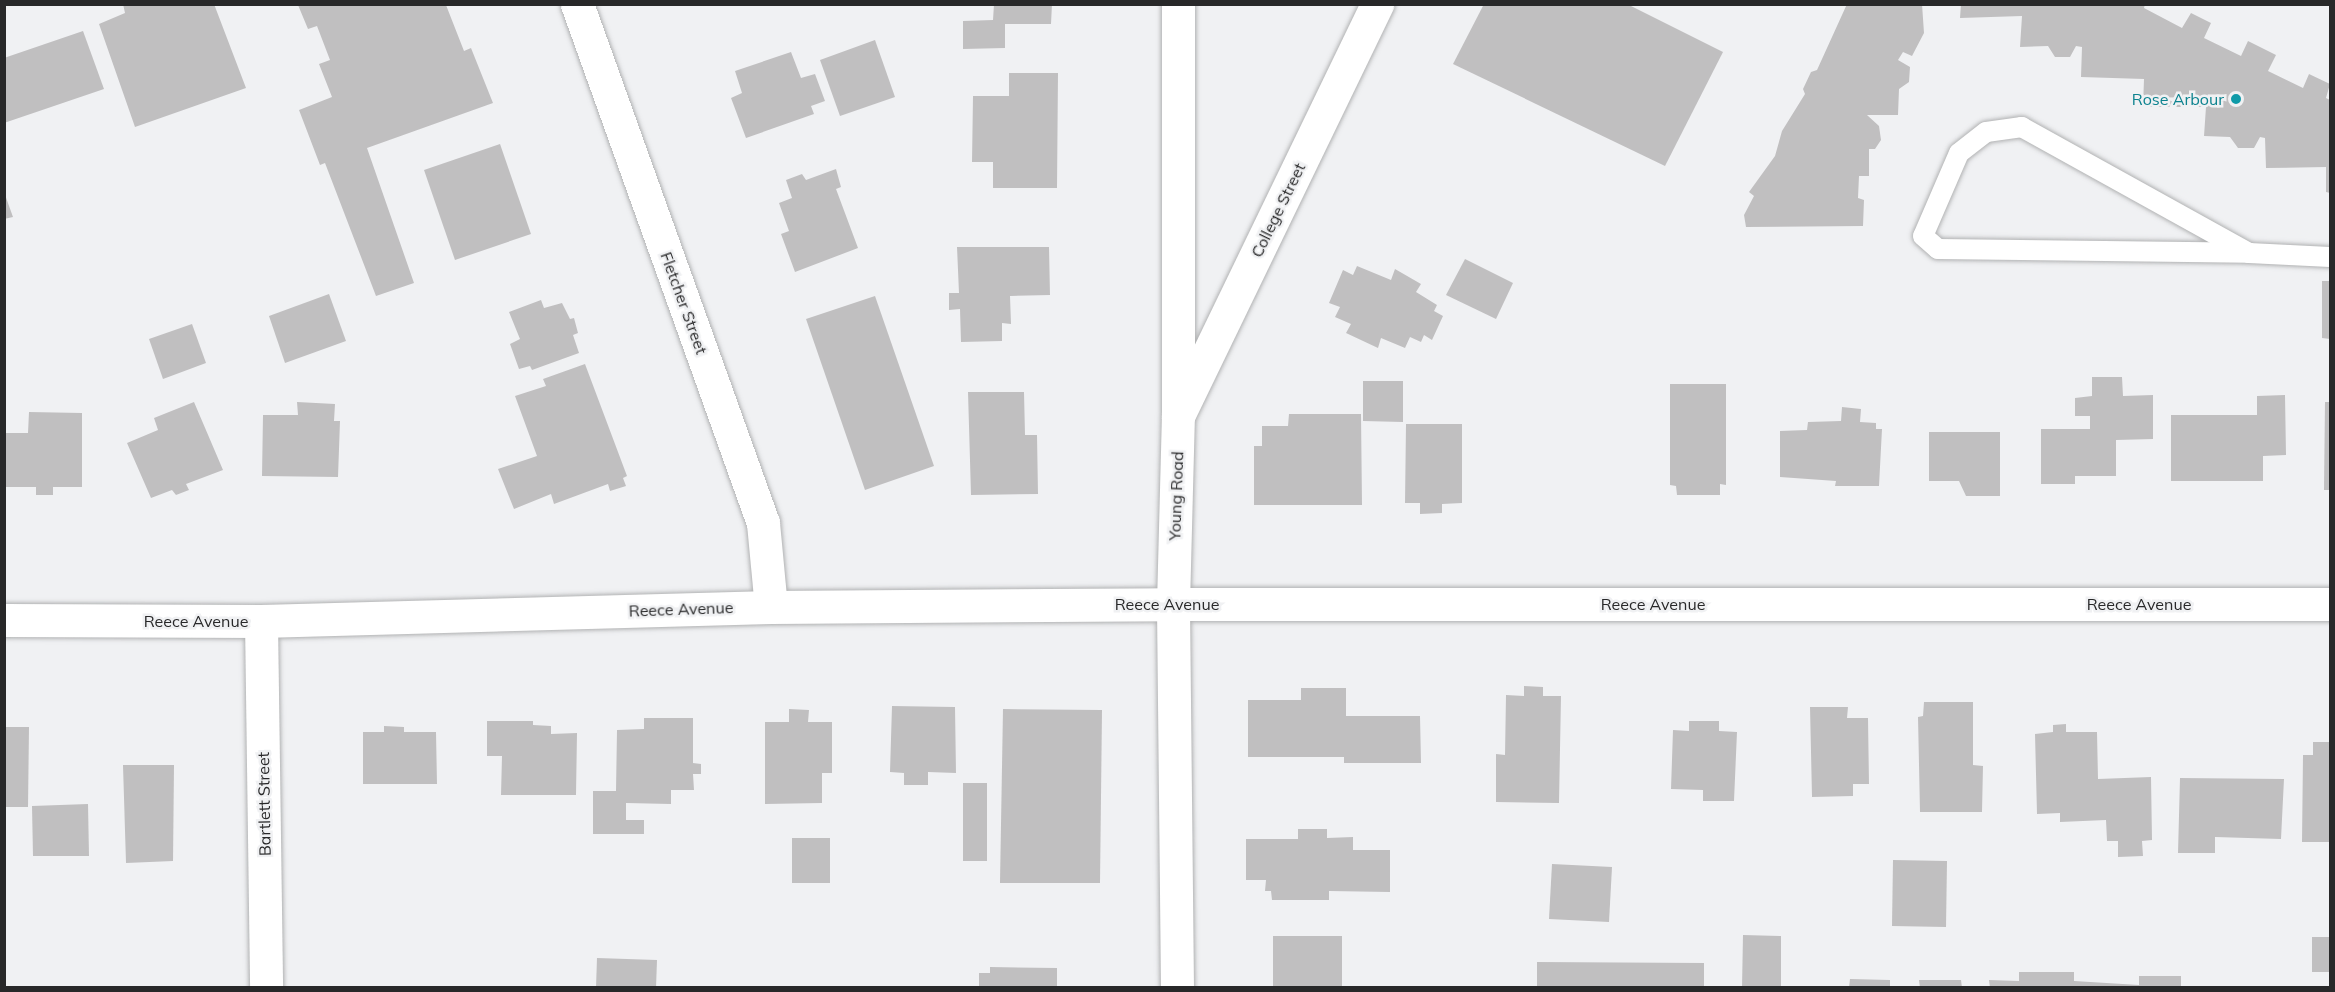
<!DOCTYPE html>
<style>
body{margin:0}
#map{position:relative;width:2335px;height:992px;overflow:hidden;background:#f0f1f3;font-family:Mulish,sans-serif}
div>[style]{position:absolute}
.building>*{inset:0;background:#c0bfc0}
.roads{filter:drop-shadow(0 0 2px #b1b2b3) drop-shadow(0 0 2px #b1b2b3)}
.service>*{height:20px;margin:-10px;padding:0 10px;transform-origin:10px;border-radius:10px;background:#fff}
.minor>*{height:33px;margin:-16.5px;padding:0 16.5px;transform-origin:16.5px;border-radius:16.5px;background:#fff}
.tertiary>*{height:33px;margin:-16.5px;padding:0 16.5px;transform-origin:16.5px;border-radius:16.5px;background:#fff}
.dots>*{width:16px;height:16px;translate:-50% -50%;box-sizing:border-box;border:3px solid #f0f1f3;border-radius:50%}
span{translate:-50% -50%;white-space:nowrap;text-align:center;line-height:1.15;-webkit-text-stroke:5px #f0f1f3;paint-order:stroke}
.culture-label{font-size:16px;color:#0d838f}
.right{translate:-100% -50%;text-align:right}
.street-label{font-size:16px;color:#282829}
.frame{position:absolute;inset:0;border:6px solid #282829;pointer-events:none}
</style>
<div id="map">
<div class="building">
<i style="clip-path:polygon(123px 4px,214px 4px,246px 88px,135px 127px,99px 24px,125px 13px)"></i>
<i style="clip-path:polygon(994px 4px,1052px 4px,1051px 24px,1005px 24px,1005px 48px,963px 49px,963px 21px,993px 20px)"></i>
<i style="clip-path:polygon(1484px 4px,1627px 4px,1723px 52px,1665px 166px,1453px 64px)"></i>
<i style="clip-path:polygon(1847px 4px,1922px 4px,1924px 33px,1912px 56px,1903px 52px,1898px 60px,1910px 67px,1909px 82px,1899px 89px,1898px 115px,1867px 115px,1879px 126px,1881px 140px,1875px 149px,1869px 149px,1869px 176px,1859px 176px,1858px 198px,1864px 200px,1863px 226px,1746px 227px,1744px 215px,1754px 196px,1749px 192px,1775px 156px,1782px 131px,1805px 94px,1803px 89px,1811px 72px,1817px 70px)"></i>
<i style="clip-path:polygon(1961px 4px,2145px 4px,2144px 8px,2182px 28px,2191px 13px,2211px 23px,2204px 38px,2241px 56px,2248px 41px,2276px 55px,2268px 71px,2303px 88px,2309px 74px,2330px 84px,2326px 98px,2330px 100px,2330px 193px,2326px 192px,2326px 167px,2266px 168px,2265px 138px,2260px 137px,2254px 148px,2238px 148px,2230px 137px,2204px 136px,2206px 107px,2143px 107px,2144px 79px,2081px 77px,2082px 47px,2076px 46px,2070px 57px,2055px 57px,2048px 46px,2020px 47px,2022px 16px,1960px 18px)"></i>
<i style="clip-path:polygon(298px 5px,446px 5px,464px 51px,471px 48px,493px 103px,367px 148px,414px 283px,376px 296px,325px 163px,320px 165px,299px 110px,332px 97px,319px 64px,330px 60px,317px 26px,308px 29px)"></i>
<i style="clip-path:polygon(83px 31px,104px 89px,4px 123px,4px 58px)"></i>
<i style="clip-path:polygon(875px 40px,895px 97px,840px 116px,820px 60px)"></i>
<i style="clip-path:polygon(791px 52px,801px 78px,815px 74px,825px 101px,811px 106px,814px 114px,746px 138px,731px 98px,742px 93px,735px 71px)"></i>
<i style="clip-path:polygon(1009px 73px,1058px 73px,1057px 188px,993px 188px,993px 162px,972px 162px,973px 96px,1009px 96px)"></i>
<i style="clip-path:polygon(500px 144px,531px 234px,455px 260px,424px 170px)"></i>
<i style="clip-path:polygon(836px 169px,841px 187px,836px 189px,858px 248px,795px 272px,781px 234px,789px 231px,779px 203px,792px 198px,786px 180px,802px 174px,806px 180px)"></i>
<i style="clip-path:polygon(4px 192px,13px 217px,4px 219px)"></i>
<i style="clip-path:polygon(957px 247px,1049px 247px,1050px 295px,1010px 296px,1011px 324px,1002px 323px,1002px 341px,961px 342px,960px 309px,949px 310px,949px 293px,959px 293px)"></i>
<i style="clip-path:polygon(1465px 259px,1513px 283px,1496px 319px,1446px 295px)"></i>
<i style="clip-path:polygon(1357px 266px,1391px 280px,1395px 269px,1421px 284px,1416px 292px,1437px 305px,1434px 311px,1443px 316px,1432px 340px,1424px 335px,1421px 342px,1410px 337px,1405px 348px,1381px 338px,1378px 348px,1346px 333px,1351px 324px,1335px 317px,1340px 307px,1329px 303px,1343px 270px,1353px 275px)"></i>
<i style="clip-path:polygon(2322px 281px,2330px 281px,2330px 339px,2322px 338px)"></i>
<i style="clip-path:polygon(329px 294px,346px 341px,285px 363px,269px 316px)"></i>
<i style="clip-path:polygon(875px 296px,934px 466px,865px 490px,806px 319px)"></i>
<i style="clip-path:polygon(541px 300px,544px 308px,562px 303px,570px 319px,574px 318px,578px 333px,573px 335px,579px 353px,532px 370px,530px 366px,519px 369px,510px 344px,520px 339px,509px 312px)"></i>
<i style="clip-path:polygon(192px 324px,206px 363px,163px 379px,149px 339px)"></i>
<i style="clip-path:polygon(585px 364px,627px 476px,623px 478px,626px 486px,610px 491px,608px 484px,554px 504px,551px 494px,514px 509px,498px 469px,537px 456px,515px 396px,546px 386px,543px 379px)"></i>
<i style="clip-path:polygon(2092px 377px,2122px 377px,2123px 396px,2153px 395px,2153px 439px,2116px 440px,2116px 476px,2075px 476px,2075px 484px,2041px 484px,2041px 429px,2090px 429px,2090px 416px,2075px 416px,2075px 398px,2092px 396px)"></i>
<i style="clip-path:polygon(1363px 381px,1403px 381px,1403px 422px,1363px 421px)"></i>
<i style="clip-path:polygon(1670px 384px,1726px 384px,1726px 485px,1720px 484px,1720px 495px,1677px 495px,1676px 486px,1670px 485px)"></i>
<i style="clip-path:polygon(968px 392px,1024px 392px,1025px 435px,1037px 435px,1038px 494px,971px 495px)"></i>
<i style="clip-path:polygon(2285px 395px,2286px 455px,2263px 456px,2263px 481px,2171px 481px,2171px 415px,2257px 415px,2257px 396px)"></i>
<i style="clip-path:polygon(194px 402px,223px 470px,186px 484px,189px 490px,176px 495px,172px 490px,151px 498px,127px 443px,158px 430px,154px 418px)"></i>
<i style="clip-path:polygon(297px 402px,335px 404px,334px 421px,340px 421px,338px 477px,262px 476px,263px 415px,298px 415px)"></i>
<i style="clip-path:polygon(2325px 402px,2330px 402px,2330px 490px,2324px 490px)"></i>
<i style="clip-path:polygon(1842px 407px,1861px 409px,1860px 422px,1876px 423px,1876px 429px,1882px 429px,1879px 486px,1835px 486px,1836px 481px,1780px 477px,1780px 431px,1807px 430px,1808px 422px,1841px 421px)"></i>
<i style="clip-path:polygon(29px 412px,82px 413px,82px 487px,53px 487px,53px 495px,36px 495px,36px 487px,4px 487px,4px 433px,28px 433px)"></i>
<i style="clip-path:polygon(1289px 414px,1361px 414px,1362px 505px,1254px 505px,1254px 446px,1262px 446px,1262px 426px,1288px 426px)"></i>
<i style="clip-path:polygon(1406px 424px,1462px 424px,1462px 503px,1442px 504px,1442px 513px,1420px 514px,1420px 503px,1405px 503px)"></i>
<i style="clip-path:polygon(1929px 432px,2000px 432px,2000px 496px,1966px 496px,1959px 481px,1929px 481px)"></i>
<i style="clip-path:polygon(1524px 686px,1543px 687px,1543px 696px,1561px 696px,1559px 803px,1496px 802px,1496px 754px,1505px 755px,1506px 695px,1524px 696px)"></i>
<i style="clip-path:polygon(1301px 688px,1346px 688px,1346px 716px,1420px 716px,1421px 763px,1344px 763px,1344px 757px,1248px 757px,1248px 700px,1301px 700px)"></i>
<i style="clip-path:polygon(1924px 702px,1973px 702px,1973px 765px,1983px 766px,1982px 812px,1920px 812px,1918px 717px,1923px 716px)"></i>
<i style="clip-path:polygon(892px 706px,955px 707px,956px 773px,928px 772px,928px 785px,904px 785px,904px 773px,890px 772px)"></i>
<i style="clip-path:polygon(1810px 707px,1848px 707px,1847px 718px,1868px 718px,1869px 784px,1853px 784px,1853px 796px,1812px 797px)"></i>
<i style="clip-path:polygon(789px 709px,809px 710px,808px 722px,832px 722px,832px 773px,822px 773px,822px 803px,765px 804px,765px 722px,789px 722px)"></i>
<i style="clip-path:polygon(1003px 709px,1102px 710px,1100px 883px,1000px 883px)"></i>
<i style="clip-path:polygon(644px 718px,693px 718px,693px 763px,701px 764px,701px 774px,693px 774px,694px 790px,671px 790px,671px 804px,626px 803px,626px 820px,644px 820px,644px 834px,593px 834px,593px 791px,616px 791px,617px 730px,644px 729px)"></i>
<i style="clip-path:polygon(487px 721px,533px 721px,533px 725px,551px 726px,551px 734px,577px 733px,576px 795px,501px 795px,502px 756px,487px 756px)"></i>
<i style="clip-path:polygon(1689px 721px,1719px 721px,1719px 731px,1737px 732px,1734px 801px,1703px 801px,1703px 790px,1671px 789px,1673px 730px,1689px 731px)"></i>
<i style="clip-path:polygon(2066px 724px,2066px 732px,2097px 732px,2098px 779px,2151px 777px,2152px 840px,2142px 841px,2143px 856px,2118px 857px,2118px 841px,2107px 841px,2106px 820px,2060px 822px,2060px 813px,2037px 814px,2035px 734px,2053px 732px,2053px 725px)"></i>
<i style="clip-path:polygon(384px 726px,404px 727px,404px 732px,436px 732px,437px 784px,363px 784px,363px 732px,384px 732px)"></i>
<i style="clip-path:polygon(5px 727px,29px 727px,28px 807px,5px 807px)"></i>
<i style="clip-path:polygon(2313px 742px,2330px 742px,2330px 842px,2302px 842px,2303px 755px,2313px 755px)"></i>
<i style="clip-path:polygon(123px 765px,174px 765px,173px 861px,126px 863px)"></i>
<i style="clip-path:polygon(2180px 778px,2284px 779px,2281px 839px,2215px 837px,2215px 853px,2178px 853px)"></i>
<i style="clip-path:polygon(963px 783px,987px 783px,987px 861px,963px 861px)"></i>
<i style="clip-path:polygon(88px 804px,89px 856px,33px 856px,32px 806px)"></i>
<i style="clip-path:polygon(1298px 829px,1327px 829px,1327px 838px,1353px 837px,1353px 850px,1390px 850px,1390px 892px,1329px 891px,1329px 900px,1272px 900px,1271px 891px,1265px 891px,1266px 880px,1246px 880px,1246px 839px,1298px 839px)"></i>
<i style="clip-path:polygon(792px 838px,830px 838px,830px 883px,792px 883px)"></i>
<i style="clip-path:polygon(1893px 860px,1947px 861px,1946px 927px,1892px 926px)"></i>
<i style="clip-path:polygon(1552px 864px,1612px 867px,1609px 922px,1549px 919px)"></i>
<i style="clip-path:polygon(1743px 935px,1781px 936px,1781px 988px,1742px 988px)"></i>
<i style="clip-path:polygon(1273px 936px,1342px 936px,1342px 988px,1273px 988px)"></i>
<i style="clip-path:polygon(2312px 937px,2330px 937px,2330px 972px,2312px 972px)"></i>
<i style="clip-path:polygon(597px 958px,657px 960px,656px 988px,596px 988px)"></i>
<i style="clip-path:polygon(1537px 962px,1704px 963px,1704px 988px,1537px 988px)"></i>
<i style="clip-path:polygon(990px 967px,1057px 968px,1057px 988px,979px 988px,979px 973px,990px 973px)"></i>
<i style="clip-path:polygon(2019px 972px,2074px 972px,2074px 981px,2139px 985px,2139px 976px,2181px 976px,2181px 988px,1990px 988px,1989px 980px,2019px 981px)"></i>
<i style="clip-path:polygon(1850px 979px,1890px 980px,1890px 988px,1849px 988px)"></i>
<i style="clip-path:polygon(1919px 980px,1961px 980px,1962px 988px,1920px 988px)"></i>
</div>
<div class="roads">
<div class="service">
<i style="left:2249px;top:253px;width:260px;rotate:-151deg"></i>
<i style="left:2022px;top:127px;width:36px;rotate:172deg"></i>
<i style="left:1986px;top:132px;width:34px;rotate:142deg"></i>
<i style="left:1959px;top:153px;width:90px;rotate:113.4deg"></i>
<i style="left:1923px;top:236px;width:20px;rotate:41deg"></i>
<i style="left:1938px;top:249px;width:311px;rotate:0.7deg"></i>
<i style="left:2249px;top:253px;width:81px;rotate:2.8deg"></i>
</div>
<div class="minor">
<i style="left:577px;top:4px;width:551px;rotate:70.28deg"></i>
<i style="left:763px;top:523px;width:84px;rotate:84.6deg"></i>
<i style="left:1178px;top:416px;width:458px;rotate:-64.2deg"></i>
<i style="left:4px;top:620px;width:257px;rotate:0.2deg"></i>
<i style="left:261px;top:621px;width:510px;rotate:-1.57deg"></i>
<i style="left:771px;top:607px;width:402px;rotate:-0.4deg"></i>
<i style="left:1173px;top:604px;width:1157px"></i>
<i style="left:261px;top:621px;width:367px;rotate:89.2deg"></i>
</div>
<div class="tertiary">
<i style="left:1177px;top:988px;width:384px;rotate:-90.6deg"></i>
<i style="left:1173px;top:604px;width:188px;rotate:-88.5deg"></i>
<i style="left:1178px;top:416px;width:412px;rotate:-90deg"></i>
</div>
</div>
<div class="dots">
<i style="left:2236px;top:99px;background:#0f9aa8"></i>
</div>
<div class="culture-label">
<span class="right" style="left:2224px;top:99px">Rose Arbour</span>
</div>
<div class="street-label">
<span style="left:1278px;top:210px;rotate:-64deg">College Street</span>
<span style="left:684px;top:303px;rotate:70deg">Fletcher Street</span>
<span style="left:1176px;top:496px;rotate:-88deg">Young Road</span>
<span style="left:1167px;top:604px">Reece Avenue</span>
<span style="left:1653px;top:604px">Reece Avenue</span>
<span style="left:2139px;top:604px">Reece Avenue</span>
<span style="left:681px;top:609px;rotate:-2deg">Reece Avenue</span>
<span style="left:196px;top:621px">Reece Avenue</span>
<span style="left:264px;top:804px;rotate:-91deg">Bartlett Street</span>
</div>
<div class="frame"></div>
</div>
